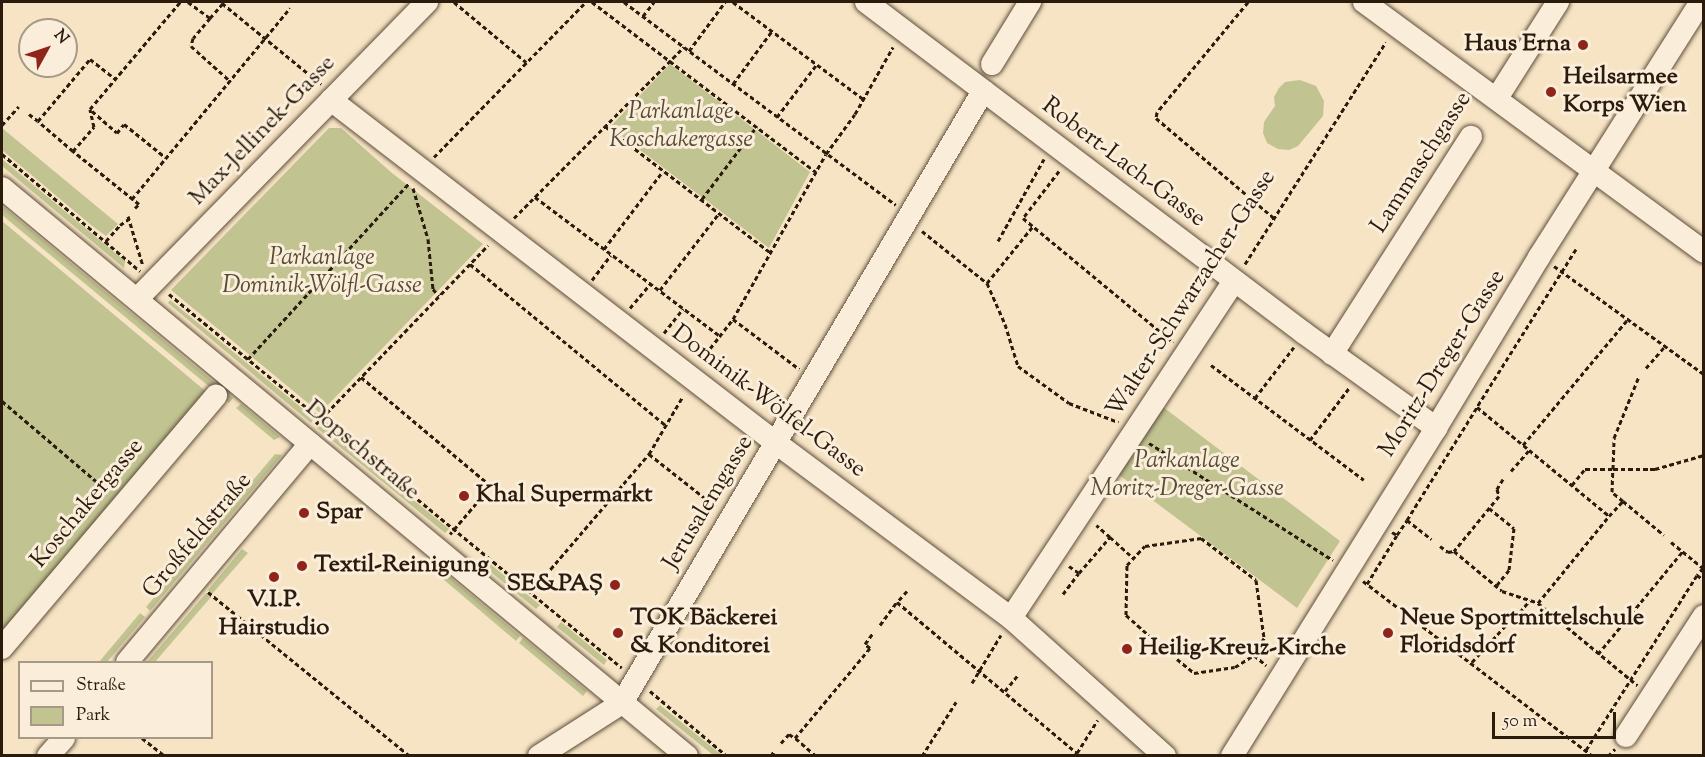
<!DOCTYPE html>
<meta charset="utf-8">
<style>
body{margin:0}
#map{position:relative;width:1705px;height:757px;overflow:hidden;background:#f7e4c4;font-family:"Sorts Mill Goudy",serif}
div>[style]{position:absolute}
.green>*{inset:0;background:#c1c391}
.path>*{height:3px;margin-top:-1.5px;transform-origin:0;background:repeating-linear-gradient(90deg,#2a1b0d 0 4.5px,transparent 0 7.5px)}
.roads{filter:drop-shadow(0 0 2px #5d4d3b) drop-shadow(0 0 2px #5d4d3b)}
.minor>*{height:22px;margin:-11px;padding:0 11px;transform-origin:11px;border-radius:11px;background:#faedd9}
.dots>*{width:16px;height:16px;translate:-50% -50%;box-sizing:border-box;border:3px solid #faedd9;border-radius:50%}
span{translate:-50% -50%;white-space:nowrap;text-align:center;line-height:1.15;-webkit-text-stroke:6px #faedd9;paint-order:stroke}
.poi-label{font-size:24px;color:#2a1b0d;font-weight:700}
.right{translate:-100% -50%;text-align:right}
.left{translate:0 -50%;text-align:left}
.park-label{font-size:24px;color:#574d35;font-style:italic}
.street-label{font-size:24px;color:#2a1b0d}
.frame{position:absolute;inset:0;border:3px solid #2a1b0d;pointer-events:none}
.legend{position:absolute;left:18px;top:661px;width:195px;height:78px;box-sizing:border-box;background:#faedd9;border:2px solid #a79987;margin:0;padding:8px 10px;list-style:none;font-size:18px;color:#2a1b0d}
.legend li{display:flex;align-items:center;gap:12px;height:30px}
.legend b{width:30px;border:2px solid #a79987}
.north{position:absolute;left:18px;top:18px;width:60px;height:60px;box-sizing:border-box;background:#faedd9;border:2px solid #a79987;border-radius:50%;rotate:50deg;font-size:16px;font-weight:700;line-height:24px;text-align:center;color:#2a1b0d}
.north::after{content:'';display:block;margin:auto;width:21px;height:27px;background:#8f2418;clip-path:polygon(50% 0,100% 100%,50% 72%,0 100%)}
.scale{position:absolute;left:1492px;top:712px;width:124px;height:27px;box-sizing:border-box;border:3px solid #2a1b0d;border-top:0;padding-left:8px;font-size:18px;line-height:21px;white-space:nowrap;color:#2a1b0d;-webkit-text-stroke:4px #faedd9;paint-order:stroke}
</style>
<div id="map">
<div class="green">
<i style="clip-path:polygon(670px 64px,810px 172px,769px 248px,610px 127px)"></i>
<i style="clip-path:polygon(1300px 80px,1316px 86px,1324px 101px,1323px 116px,1298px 146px,1289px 150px,1278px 149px,1267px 143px,1263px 133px,1264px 122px,1275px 106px,1274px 97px,1279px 88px,1285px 82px)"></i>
<i style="clip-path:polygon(329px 128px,341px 128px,392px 173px,483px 244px,320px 413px,171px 290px)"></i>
<i style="clip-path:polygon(2px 129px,2px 128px,118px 224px,106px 236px,91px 225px,2px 150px)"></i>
<i style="clip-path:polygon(2px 159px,125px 261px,124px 268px,2px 166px)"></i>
<i style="clip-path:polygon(2px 206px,233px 398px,229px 403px,2px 215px)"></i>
<i style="clip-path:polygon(2px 221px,209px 394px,2px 638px)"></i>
<i style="clip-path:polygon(170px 300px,314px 418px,311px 423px,168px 303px)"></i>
<i style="clip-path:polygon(241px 404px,280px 437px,274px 440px,236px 408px)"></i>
<i style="clip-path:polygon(1163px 407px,1340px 541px,1297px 608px,1119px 475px)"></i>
<i style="clip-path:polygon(322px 425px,449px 529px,445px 533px,317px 428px)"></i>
<i style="clip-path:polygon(275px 454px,282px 455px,150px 611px,146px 607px)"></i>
<i style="clip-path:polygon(242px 549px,248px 553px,212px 594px,208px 590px)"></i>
<i style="clip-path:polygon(427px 558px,520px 636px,516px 641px,423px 562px)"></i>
<i style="clip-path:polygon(489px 563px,540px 605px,536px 609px,486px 568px)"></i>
<i style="clip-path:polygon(206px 593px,211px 597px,155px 662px,147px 662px)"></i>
<i style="clip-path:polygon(140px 613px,145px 617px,107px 662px,99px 662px)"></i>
<i style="clip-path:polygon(561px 622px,607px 660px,604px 665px,557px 627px)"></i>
<i style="clip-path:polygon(523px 638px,587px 691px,583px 696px,519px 643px)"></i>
<i style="clip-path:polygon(660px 705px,718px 752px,722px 755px,713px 755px,656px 709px)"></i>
</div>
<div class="path">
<i style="left:188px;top:2px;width:27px;rotate:36deg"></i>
<i style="left:210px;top:18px;width:21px;rotate:-49deg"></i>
<i style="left:454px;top:2px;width:94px;rotate:39.8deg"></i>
<i style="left:592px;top:2px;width:281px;rotate:37.2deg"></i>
<i style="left:624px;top:2px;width:75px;rotate:36.9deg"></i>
<i style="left:733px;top:2px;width:162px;rotate:36.7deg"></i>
<i style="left:1248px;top:2px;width:143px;rotate:129.6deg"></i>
<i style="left:1157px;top:112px;width:6px;rotate:99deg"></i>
<i style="left:1156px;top:118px;width:155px;rotate:40.3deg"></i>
<i style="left:222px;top:3px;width:128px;rotate:39.3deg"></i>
<i style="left:643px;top:16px;width:18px;rotate:-52deg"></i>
<i style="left:210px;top:18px;width:26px;rotate:130deg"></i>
<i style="left:193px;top:38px;width:8px;rotate:104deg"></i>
<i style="left:191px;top:46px;width:52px;rotate:41.9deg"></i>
<i style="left:1463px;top:50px;width:12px;rotate:-55deg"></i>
<i style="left:689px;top:51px;width:61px;rotate:-53.7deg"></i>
<i style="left:733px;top:84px;width:66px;rotate:-53.7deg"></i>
<i style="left:92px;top:111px;width:33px;rotate:41deg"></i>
<i style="left:117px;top:133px;width:11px;rotate:-52deg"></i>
<i style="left:124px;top:124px;width:53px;rotate:38.8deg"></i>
<i style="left:29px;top:114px;width:11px;rotate:38deg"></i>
<i style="left:777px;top:117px;width:66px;rotate:-53deg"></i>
<i style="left:2px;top:125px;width:25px;rotate:-48deg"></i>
<i style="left:605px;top:126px;width:208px;rotate:37.4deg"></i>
<i style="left:73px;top:151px;width:46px;rotate:-139.4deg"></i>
<i style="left:38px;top:121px;width:81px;rotate:-50deg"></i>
<i style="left:90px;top:59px;width:33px;rotate:38deg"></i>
<i style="left:2px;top:154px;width:181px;rotate:40.3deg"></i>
<i style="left:434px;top:157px;width:217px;rotate:-45.6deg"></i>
<i style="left:1059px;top:171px;width:59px;rotate:127.5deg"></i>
<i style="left:1023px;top:218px;width:195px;rotate:39.6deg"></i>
<i style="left:413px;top:188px;width:53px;rotate:73.6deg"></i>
<i style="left:428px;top:239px;width:50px;rotate:84.3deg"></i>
<i style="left:433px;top:289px;width:9px;rotate:49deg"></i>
<i style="left:535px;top:197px;width:231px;rotate:36.9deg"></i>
<i style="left:132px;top:199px;width:248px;rotate:-50.4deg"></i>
<i style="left:702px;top:199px;width:91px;rotate:-53deg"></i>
<i style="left:135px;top:208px;width:6px;rotate:-45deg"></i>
<i style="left:139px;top:204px;width:85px;rotate:-141.2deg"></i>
<i style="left:73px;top:151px;width:32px;rotate:-49deg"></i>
<i style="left:94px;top:127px;width:18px;rotate:-103deg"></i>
<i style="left:90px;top:109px;width:140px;rotate:-49.9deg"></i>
<i style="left:128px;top:216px;width:52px;rotate:73.3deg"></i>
<i style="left:514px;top:218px;width:241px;rotate:-45.2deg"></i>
<i style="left:684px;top:47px;width:264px;rotate:36.7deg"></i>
<i style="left:922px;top:231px;width:83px;rotate:38.7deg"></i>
<i style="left:987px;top:283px;width:45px;rotate:66.3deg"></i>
<i style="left:1005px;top:324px;width:44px;rotate:72.8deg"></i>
<i style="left:1018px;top:366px;width:63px;rotate:36deg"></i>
<i style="left:1069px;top:403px;width:53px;rotate:21.2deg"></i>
<i style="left:106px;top:241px;width:21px;rotate:-49deg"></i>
<i style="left:120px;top:225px;width:11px;rotate:-34deg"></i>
<i style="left:998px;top:241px;width:94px;rotate:-60.7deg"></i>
<i style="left:604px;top:249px;width:98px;rotate:-52.9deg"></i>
<i style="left:1576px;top:249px;width:186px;rotate:122.1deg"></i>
<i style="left:1477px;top:407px;width:171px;rotate:39.5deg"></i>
<i style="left:1609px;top:516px;width:21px;rotate:-47deg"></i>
<i style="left:1623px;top:501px;width:53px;rotate:39.7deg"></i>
<i style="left:470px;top:264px;width:253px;rotate:39.5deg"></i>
<i style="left:1245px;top:264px;width:263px;rotate:-57.6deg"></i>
<i style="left:1554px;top:266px;width:185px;rotate:35.8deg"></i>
<i style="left:592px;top:280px;width:31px;rotate:-53deg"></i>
<i style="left:987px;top:283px;width:73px;rotate:-51.1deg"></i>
<i style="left:660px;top:290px;width:97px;rotate:-52.5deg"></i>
<i style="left:169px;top:294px;width:587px;rotate:39.54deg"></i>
<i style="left:630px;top:308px;width:31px;rotate:-50deg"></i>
<i style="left:733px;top:319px;width:83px;rotate:37.1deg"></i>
<i style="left:664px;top:333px;width:31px;rotate:-52deg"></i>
<i style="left:248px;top:359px;width:239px;rotate:-47.5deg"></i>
<i style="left:701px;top:360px;width:52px;rotate:-52deg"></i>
<i style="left:733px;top:319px;width:189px;rotate:-60.6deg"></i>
<i style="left:826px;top:154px;width:49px;rotate:-54.1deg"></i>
<i style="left:855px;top:114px;width:77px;rotate:-60.4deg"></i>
<i style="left:1211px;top:365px;width:191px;rotate:36.9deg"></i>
<i style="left:1646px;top:368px;width:29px;rotate:-49deg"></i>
<i style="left:361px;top:377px;width:170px;rotate:40deg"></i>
<i style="left:491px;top:486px;width:63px;rotate:130.5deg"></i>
<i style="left:1255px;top:398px;width:64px;rotate:-52.6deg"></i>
<i style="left:2px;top:401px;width:142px;rotate:40.4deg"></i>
<i style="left:316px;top:424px;width:248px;rotate:-46.1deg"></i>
<i style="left:1310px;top:440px;width:65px;rotate:-53.1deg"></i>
<i style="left:1149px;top:443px;width:218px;rotate:32.5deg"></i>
<i style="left:1523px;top:445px;width:165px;rotate:-50.2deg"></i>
<i style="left:649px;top:454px;width:85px;rotate:38.3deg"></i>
<i style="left:1511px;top:471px;width:28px;rotate:-49deg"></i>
<i style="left:1503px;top:479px;width:12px;rotate:121deg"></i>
<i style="left:1497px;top:489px;width:7px;rotate:74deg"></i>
<i style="left:1499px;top:496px;width:71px;rotate:129.3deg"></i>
<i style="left:1454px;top:551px;width:62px;rotate:39.8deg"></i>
<i style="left:1502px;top:591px;width:38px;rotate:18deg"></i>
<i style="left:1538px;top:603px;width:129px;rotate:39.6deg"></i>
<i style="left:1572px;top:485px;width:21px;rotate:-51deg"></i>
<i style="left:1585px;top:469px;width:28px"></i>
<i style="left:1613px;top:469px;width:31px;rotate:-88deg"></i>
<i style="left:1614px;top:438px;width:67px;rotate:-68deg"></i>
<i style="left:1623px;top:501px;width:14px;rotate:-141deg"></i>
<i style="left:1612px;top:492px;width:23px;rotate:-88deg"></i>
<i style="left:1613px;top:469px;width:42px"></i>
<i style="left:1655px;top:469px;width:51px;rotate:-15.9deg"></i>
<i style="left:1489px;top:508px;width:32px;rotate:39deg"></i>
<i style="left:1514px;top:528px;width:42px;rotate:96.8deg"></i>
<i style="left:1509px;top:570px;width:21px;rotate:129deg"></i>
<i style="left:1407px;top:520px;width:133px;rotate:-58.2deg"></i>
<i style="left:1392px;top:532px;width:6px;rotate:31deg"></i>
<i style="left:1397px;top:535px;width:18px;rotate:-56deg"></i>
<i style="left:1407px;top:520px;width:31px;rotate:38deg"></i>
<i style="left:1110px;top:537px;width:31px;rotate:42deg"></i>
<i style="left:1671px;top:542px;width:41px;rotate:39.1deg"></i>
<i style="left:1703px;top:568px;width:9px;rotate:131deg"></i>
<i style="left:1697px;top:575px;width:9px;rotate:36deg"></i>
<i style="left:1440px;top:546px;width:10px;rotate:37deg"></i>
<i style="left:1448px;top:552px;width:6px;rotate:-9deg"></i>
<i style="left:1069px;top:566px;width:12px;rotate:35deg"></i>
<i style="left:1079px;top:573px;width:48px;rotate:-49.3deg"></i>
<i style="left:1110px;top:537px;width:18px;rotate:-139deg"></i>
<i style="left:1363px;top:581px;width:289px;rotate:37.3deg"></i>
<i style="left:1367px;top:584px;width:57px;rotate:-58.5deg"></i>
<i style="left:907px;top:591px;width:15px;rotate:132deg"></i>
<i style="left:897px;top:602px;width:235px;rotate:40deg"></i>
<i style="left:1077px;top:753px;width:39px;rotate:-58deg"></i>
<i style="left:208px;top:592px;width:260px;rotate:39.1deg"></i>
<i style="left:531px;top:592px;width:182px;rotate:-49.5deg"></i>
<i style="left:649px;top:454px;width:67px;rotate:-59.6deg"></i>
<i style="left:1063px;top:594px;width:26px;rotate:-53deg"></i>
<i style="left:1538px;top:603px;width:112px;rotate:-50.8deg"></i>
<i style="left:1515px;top:618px;width:23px;rotate:-50deg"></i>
<i style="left:880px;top:625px;width:29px;rotate:-54deg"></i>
<i style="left:1163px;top:648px;width:50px;rotate:-138.3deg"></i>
<i style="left:1126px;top:615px;width:50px;rotate:-88.9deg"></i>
<i style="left:1127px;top:565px;width:26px;rotate:-47deg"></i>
<i style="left:1145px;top:546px;width:57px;rotate:-8.1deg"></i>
<i style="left:1201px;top:538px;width:69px;rotate:37.4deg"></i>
<i style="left:1256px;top:580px;width:59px;rotate:82.1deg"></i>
<i style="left:1264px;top:638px;width:20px;rotate:120deg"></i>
<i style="left:1598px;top:654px;width:134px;rotate:-50.5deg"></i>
<i style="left:1177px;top:659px;width:22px;rotate:39deg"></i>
<i style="left:1194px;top:673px;width:41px;rotate:-8.3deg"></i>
<i style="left:1235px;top:667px;width:22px;rotate:-32deg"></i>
<i style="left:1254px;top:655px;width:16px;rotate:40deg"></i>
<i style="left:1472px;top:662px;width:52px;rotate:-47.4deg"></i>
<i style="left:972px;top:683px;width:56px;rotate:-58.9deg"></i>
<i style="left:650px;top:691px;width:101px;rotate:40.2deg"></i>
<i style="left:1005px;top:691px;width:22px;rotate:-51deg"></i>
<i style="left:142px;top:738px;width:29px;rotate:38deg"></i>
<i style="left:781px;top:743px;width:12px;rotate:-48deg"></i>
<i style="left:789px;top:734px;width:7px;rotate:34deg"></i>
<i style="left:1586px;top:750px;width:207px;rotate:-57.6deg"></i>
<i style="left:771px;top:756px;width:6px;rotate:-59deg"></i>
<i style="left:816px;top:756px;width:28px;rotate:-139deg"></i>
<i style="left:795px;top:738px;width:117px;rotate:-50.2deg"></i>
<i style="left:870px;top:648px;width:6px;rotate:-141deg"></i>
<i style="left:865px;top:644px;width:14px;rotate:-54deg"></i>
<i style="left:922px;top:756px;width:64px;rotate:-57.8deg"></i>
<i style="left:1608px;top:756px;width:10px;rotate:-45deg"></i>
</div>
<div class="roads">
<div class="minor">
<i style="left:866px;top:2px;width:549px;rotate:37.08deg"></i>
<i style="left:1304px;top:333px;width:163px;rotate:35.7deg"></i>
<i style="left:1364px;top:2px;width:422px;rotate:36.3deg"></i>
<i style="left:992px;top:64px;width:73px;rotate:-58.5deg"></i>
<i style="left:1497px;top:98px;width:114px;rotate:-57.6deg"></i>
<i style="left:331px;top:100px;width:562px;rotate:37.62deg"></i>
<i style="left:776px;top:443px;width:293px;rotate:36.7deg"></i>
<i style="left:1011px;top:618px;width:207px;rotate:41.9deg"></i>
<i style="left:2px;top:188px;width:890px;rotate:39.67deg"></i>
<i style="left:138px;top:298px;width:414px;rotate:-45.7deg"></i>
<i style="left:1332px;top:354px;width:258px;rotate:-57.4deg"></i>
<i style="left:1011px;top:618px;width:404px;rotate:-56.5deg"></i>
<i style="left:2px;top:648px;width:331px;rotate:-49.7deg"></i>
<i style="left:127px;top:662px;width:285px;rotate:-50deg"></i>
<i style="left:1626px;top:736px;width:143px;rotate:-57deg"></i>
<i style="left:48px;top:756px;width:24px;rotate:-48deg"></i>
<i style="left:539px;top:756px;width:98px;rotate:-32.6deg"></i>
<i style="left:622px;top:703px;width:711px;rotate:-59.46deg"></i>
<i style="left:1232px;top:756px;width:386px;rotate:-58.1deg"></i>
<i style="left:1436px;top:428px;width:200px;rotate:-58.9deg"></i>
<i style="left:1539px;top:257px;width:302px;rotate:-57.6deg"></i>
</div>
</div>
<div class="dots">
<i style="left:1583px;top:45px;background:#8f2418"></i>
<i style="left:1551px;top:92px;background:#8f2418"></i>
<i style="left:464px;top:496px;background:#8f2418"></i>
<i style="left:304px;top:513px;background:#8f2418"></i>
<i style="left:302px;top:566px;background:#8f2418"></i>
<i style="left:274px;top:577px;background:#8f2418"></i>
<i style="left:615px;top:585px;background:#8f2418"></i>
<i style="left:618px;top:633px;background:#8f2418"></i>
<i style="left:1388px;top:633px;background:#8f2418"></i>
<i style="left:1127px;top:649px;background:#8f2418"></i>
</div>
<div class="poi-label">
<span class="right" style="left:1571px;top:45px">Haus Erna</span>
<span class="left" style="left:1563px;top:92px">Heilsarmee<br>Korps Wien</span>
<span class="left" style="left:476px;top:496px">Khal Supermarkt</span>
<span class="left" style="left:316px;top:513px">Spar</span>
<span class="left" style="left:314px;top:566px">Textil-Reinigung</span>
<span class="right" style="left:603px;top:585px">SE&amp;PAŞ</span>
<span style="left:274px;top:615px">V.I.P.<br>Hairstudio</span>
<span class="left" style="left:630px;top:633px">TOK Bäckerei<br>&amp; Konditorei</span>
<span class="left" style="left:1400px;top:633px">Neue Sportmittelschule<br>Floridsdorf</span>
<span class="left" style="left:1139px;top:649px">Heilig-Kreuz-Kirche</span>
</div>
<div class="park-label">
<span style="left:681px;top:127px">Parkanlage<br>Koschakergasse</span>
<span style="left:322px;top:273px">Parkanlage<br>Dominik-Wölfl-Gasse</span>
<span style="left:1187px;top:476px">Parkanlage<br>Moritz-Dreger-Gasse</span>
</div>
<div class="street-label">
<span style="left:263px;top:131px;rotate:-46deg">Max-Jellinek-Gasse</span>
<span style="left:1123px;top:163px;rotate:37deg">Robert-Lach-Gasse</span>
<span style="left:1422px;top:163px;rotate:-57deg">Lammaschgasse</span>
<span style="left:1192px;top:294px;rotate:-57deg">Walter-Schwarzacher-Gasse</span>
<span style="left:1443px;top:364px;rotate:-58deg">Moritz-Dreger-Gasse</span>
<span style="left:768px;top:402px;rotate:37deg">Dominik-Wölfel-Gasse</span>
<span style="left:362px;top:451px;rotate:40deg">Dopschstraße</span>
<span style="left:709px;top:503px;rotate:-59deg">Jerusalemgasse</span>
<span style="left:88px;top:504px;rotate:-50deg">Koschakergasse</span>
<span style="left:198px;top:536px;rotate:-50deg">Großfeldstraße</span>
</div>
<div class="frame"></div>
<ul class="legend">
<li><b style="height:8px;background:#faedd9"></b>Straße</li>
<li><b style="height:16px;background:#c1c391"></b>Park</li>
</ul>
<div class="north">N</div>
<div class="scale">50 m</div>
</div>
